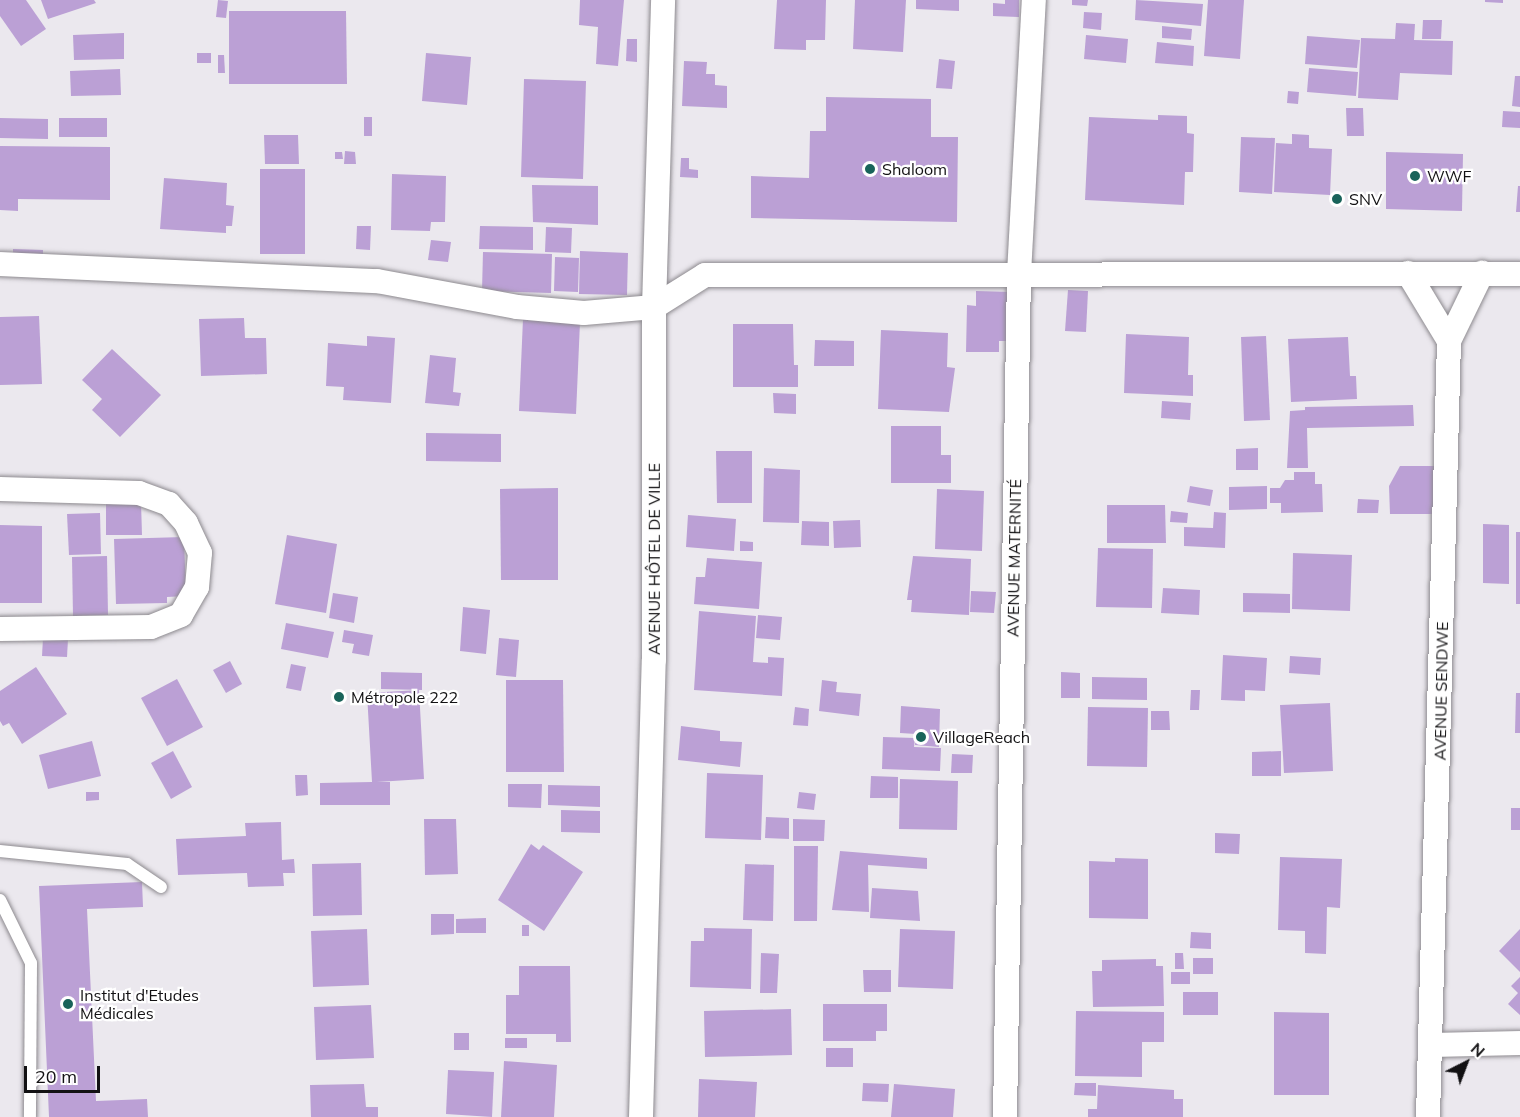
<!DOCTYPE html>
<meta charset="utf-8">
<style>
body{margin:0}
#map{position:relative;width:1520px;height:1117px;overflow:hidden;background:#ebe8ee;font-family:Mulish,sans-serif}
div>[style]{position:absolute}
.building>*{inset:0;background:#bba0d5}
.roads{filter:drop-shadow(0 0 2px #8d8a8f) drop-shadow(0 0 2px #8d8a8f)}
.lane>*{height:12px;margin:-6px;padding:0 6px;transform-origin:6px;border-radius:6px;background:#fff}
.street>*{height:24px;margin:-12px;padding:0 12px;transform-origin:12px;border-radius:12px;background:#fff}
.dots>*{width:16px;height:16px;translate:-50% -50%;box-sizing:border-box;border:3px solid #fff;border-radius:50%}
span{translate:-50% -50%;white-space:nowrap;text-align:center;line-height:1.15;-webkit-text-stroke:4.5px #fff;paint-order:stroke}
.poi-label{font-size:16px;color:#121113}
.left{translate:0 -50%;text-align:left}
.street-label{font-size:16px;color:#121113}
.north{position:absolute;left:1436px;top:1033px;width:60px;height:60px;-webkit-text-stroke:4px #fff;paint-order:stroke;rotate:42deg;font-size:16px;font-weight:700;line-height:24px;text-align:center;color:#121113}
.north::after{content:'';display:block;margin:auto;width:21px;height:27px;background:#121113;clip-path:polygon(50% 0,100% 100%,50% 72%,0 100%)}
.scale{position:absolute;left:24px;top:1066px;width:76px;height:27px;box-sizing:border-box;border:3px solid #121113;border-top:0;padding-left:8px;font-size:18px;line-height:21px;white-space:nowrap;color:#121113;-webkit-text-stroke:4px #fff;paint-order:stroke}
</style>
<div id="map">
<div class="building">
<i style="clip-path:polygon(0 0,26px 0,46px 29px,21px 46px,0 16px)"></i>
<i style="clip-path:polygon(41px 0,94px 0,96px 3px,48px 19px)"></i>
<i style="clip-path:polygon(218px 0,228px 1px,226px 18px,216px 17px)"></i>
<i style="clip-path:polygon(580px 0,624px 0,618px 66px,596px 64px,598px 27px,579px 25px)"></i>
<i style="clip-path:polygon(777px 0,826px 0,825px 40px,806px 40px,806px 50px,774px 49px)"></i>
<i style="clip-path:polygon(855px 0,906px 0,903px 52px,853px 49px)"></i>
<i style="clip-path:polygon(916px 0,959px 0,959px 11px,916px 9px)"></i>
<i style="clip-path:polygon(1005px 0,1019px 0,1019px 17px,993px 16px,993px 3px,1005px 4px)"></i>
<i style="clip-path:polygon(1072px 0,1088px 0,1087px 6px,1072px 5px)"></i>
<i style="clip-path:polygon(1136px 0,1203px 4px,1201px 26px,1135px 20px)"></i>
<i style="clip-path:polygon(1208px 0,1244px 0,1240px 59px,1204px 56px)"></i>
<i style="clip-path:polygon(1485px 0,1503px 0,1503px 3px,1485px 2px)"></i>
<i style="clip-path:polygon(229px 11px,346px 11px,347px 84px,229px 84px)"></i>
<i style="clip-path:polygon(1084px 12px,1102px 13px,1101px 30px,1083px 28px)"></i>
<i style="clip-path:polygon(1423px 20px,1442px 20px,1441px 39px,1422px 39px)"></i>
<i style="clip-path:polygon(1396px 23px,1415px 24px,1414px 40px,1453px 41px,1452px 75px,1400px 73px,1398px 100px,1358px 98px,1361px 38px,1395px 39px)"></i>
<i style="clip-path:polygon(1162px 26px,1192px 29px,1191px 40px,1162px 38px)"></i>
<i style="clip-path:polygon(124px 33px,124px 59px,74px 60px,73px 35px)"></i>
<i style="clip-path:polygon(1086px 35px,1128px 39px,1126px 63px,1084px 59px)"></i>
<i style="clip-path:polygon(1307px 36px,1360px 40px,1357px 68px,1305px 64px)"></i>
<i style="clip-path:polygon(627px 39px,637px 39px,637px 62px,626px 61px)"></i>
<i style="clip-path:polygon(1157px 42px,1194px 46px,1193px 66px,1155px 63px)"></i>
<i style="clip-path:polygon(197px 53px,211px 53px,211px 63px,197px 63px)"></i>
<i style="clip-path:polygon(426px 53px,471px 57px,467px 105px,422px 101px)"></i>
<i style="clip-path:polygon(218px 55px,224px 55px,225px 73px,218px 73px)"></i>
<i style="clip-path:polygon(939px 59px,955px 61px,952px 89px,936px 88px)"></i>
<i style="clip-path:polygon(684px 61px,707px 62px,706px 74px,715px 74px,715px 85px,727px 86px,727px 108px,682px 106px)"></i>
<i style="clip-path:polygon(1309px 68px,1358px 72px,1356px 96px,1307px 92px)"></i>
<i style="clip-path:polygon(120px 69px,121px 95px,71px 96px,70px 71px)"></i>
<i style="clip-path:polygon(1515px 76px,1520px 76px,1520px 107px,1512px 106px)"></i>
<i style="clip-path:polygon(524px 79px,586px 81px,583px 179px,521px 177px)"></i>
<i style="clip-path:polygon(1288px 91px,1299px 92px,1298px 104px,1287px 103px)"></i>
<i style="clip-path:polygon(826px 97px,931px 99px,931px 137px,958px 137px,957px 222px,751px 218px,751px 176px,809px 178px,810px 131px,826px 131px)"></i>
<i style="clip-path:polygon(1346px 108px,1363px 108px,1364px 136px,1347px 136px)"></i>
<i style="clip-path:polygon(1503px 111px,1520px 112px,1520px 128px,1502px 127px)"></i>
<i style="clip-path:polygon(1158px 115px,1187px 116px,1187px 133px,1194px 134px,1193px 172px,1185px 172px,1184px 205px,1085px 200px,1089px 117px,1158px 120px)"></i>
<i style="clip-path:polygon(364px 117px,372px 117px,372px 136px,364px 136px)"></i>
<i style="clip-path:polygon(0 118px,48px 119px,48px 139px,0 138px)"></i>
<i style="clip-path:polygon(59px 118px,107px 118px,107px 137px,59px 137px)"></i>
<i style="clip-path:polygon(1292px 134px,1309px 135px,1309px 148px,1332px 149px,1330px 195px,1274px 192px,1276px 143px,1292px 144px)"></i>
<i style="clip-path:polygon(264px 135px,298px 135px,299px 164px,265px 164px)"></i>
<i style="clip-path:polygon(1241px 137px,1275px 138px,1272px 194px,1239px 192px)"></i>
<i style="clip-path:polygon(0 146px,110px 147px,110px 200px,18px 199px,18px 211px,0 210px)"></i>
<i style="clip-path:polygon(345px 151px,355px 152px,356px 164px,344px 164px)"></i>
<i style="clip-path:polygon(335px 152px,342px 152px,343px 159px,335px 159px)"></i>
<i style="clip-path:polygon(1386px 152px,1463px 154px,1462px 211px,1386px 209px)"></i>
<i style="clip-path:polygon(681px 158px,689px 158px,689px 169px,698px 170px,698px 178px,680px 177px)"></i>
<i style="clip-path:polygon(260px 169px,305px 169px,305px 254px,260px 254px)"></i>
<i style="clip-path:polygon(392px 174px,446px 176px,445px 222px,431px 222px,430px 231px,391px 230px)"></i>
<i style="clip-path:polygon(164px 178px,227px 183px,226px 205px,234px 206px,232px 226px,226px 226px,226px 233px,160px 229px)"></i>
<i style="clip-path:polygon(532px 185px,598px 186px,598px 225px,533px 222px)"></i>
<i style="clip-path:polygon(1518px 186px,1520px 186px,1520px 212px,1516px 212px)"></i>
<i style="clip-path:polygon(357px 226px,371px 226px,370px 250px,356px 249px)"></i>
<i style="clip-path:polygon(480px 226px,533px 227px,533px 250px,479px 249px)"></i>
<i style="clip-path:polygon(546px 227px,572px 228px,571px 253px,545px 252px)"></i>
<i style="clip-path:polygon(431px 240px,451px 242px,448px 262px,428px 260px)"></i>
<i style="clip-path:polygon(13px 249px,43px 250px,43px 265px,13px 264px)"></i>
<i style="clip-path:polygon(580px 251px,628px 253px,627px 295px,579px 294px)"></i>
<i style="clip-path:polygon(483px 252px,552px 254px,551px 293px,482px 291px)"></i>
<i style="clip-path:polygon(555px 257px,579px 258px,578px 292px,554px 291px)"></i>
<i style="clip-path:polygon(1068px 290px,1088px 291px,1086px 332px,1065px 331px)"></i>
<i style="clip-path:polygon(976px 291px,1012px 292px,1011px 341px,999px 341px,999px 352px,966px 352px,967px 305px,976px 306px)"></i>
<i style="clip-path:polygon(39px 316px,42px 384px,0 385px,0 317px)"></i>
<i style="clip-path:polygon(244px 318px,245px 338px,266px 338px,267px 374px,201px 376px,199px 319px)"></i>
<i style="clip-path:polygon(523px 319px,580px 322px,576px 414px,519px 411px)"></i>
<i style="clip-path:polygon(733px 324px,793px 324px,794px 365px,798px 365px,798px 387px,733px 387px)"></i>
<i style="clip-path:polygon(881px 330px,948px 333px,947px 367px,955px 368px,949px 412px,878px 409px)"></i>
<i style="clip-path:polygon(1126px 334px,1189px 337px,1188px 375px,1193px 375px,1193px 396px,1124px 393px)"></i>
<i style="clip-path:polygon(367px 336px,395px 338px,391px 403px,343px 400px,344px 387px,326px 386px,328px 343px,367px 346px)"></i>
<i style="clip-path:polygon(1266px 336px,1270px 420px,1244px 421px,1241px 337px)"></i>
<i style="clip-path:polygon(1348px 337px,1350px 376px,1356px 376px,1357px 399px,1291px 402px,1288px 339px)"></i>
<i style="clip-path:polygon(815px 340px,854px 341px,854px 366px,814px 366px)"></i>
<i style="clip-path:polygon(112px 349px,161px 395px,120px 437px,92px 410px,102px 399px,82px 380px)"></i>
<i style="clip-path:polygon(430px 355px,456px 358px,453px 392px,461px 393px,459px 406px,425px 403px)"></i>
<i style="clip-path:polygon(773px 393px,796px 394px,796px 414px,774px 413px)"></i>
<i style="clip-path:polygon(1162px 401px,1191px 403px,1190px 420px,1161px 418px)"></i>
<i style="clip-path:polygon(1413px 405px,1414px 426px,1307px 428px,1308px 468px,1287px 468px,1290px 411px,1305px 410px,1305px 407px)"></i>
<i style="clip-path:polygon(891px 426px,941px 426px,941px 455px,951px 455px,951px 483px,891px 483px)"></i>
<i style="clip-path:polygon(426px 433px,501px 434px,501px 462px,426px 461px)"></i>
<i style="clip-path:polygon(1258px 448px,1258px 470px,1236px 470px,1236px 449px)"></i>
<i style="clip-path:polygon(716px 451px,752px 451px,752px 503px,717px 503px)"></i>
<i style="clip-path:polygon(1400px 466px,1434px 466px,1435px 514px,1390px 514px,1389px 486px)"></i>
<i style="clip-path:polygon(764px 468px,800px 470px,799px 523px,763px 522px)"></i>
<i style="clip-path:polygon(1294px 472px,1315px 472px,1315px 484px,1322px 484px,1323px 512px,1281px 513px,1281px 503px,1270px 503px,1270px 488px,1280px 488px,1285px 480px,1294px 480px)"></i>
<i style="clip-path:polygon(1190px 486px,1213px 490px,1210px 506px,1187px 502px)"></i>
<i style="clip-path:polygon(1267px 486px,1267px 509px,1229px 510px,1229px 487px)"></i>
<i style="clip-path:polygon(558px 488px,558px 580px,501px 580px,500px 489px)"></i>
<i style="clip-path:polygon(937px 489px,984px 491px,982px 551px,935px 549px)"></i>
<i style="clip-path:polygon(1358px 499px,1379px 500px,1378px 513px,1357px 513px)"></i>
<i style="clip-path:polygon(106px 502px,141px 502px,142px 535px,106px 535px)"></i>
<i style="clip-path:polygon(1107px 505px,1165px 505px,1166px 543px,1107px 543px)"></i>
<i style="clip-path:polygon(1171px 511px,1188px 513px,1187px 523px,1170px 522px)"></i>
<i style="clip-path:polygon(1214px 512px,1226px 513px,1225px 548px,1184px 546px,1184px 527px,1213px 528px)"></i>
<i style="clip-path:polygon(100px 513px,101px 554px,69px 555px,67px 514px)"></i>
<i style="clip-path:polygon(688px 515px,736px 519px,734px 551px,686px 547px)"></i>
<i style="clip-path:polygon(860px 520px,861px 547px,834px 548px,833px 521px)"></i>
<i style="clip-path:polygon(802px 521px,829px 522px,829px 546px,801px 545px)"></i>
<i style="clip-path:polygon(1483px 524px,1509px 525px,1509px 584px,1483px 583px)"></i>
<i style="clip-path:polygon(0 525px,42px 526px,42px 603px,0 603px)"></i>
<i style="clip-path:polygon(1516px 532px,1520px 532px,1520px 604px,1516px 604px)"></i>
<i style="clip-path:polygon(287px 535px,337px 544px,326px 613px,275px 604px)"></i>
<i style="clip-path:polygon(184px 537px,186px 596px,167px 597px,167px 603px,116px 604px,114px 539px)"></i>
<i style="clip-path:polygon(740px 541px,753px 542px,753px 551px,740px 551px)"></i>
<i style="clip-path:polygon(1098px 548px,1153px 549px,1152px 608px,1096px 607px)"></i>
<i style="clip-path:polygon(1293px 553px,1352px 555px,1350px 611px,1292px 609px)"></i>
<i style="clip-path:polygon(107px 556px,108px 615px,73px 616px,72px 557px)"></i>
<i style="clip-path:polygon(913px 556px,971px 559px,969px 615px,911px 612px,912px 600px,907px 600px)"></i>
<i style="clip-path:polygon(707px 558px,762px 562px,759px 609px,694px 604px,696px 577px,705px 577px)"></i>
<i style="clip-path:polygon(1163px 588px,1200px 590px,1199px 615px,1161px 613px)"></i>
<i style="clip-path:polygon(971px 591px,996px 592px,994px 613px,970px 612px)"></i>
<i style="clip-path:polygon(333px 593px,358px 597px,354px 623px,329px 618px)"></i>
<i style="clip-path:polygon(1243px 593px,1290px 594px,1290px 613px,1243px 612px)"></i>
<i style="clip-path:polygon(463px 607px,490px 610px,486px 654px,460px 651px)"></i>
<i style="clip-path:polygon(699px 611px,756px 616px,753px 662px,768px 663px,768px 657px,784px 658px,782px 696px,694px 690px)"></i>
<i style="clip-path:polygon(758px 615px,782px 617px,780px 640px,756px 638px)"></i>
<i style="clip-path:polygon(286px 623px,334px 632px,328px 658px,281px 649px)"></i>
<i style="clip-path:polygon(344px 630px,373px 635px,369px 656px,352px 653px,354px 644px,342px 642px)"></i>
<i style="clip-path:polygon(43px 638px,68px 639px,67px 657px,42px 656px)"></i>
<i style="clip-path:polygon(499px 638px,519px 640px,516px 677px,496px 675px)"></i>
<i style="clip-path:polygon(1223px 655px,1267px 658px,1265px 691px,1245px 690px,1245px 701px,1221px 700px)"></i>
<i style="clip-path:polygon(1290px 656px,1321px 658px,1320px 675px,1289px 673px)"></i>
<i style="clip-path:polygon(230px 661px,242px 684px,226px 693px,213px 670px)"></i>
<i style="clip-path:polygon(291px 664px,306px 667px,301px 691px,286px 688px)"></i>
<i style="clip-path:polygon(36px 667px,67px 714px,22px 744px,9px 723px,3px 726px,0 721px,0 691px)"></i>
<i style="clip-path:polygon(381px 672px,422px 673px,422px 690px,381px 689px)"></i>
<i style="clip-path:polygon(1061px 672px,1080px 673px,1080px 698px,1061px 698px)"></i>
<i style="clip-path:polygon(1092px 677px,1147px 678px,1147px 700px,1092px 699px)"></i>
<i style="clip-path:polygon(177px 679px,203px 727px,167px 746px,141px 698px)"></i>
<i style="clip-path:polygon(506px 680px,563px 680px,564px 772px,506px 772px)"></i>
<i style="clip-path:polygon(822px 680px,837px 682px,836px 692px,861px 694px,859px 716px,819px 711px)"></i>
<i style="clip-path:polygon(419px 690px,424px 779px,377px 782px,390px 782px,390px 805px,320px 805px,320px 783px,372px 782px,367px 693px)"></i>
<i style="clip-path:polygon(1191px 690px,1200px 690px,1199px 710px,1190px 710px)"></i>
<i style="clip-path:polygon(1516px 693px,1520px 693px,1520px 733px,1515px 733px)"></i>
<i style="clip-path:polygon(1330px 703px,1333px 771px,1284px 773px,1280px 705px)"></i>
<i style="clip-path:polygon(901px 706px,940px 709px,939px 747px,915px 745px,916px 734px,900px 733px)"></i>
<i style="clip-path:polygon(795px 707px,809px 709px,808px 726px,793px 725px)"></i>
<i style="clip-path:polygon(1088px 707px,1148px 708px,1147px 767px,1087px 766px)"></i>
<i style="clip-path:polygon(1151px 711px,1169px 711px,1170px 730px,1151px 730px)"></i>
<i style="clip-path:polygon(681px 726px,720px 731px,720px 741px,742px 742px,740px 767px,678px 760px)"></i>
<i style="clip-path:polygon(883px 737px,915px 738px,914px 747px,941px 748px,940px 771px,882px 769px)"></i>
<i style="clip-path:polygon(92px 741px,101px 776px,48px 789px,39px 755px)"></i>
<i style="clip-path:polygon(173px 751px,192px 787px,171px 799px,151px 763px)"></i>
<i style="clip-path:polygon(1281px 751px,1281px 776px,1252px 776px,1252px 752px)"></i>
<i style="clip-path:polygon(952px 754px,973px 755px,972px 773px,951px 773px)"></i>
<i style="clip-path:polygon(707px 773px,763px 775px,761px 840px,705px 838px)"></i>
<i style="clip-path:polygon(295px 775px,307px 775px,308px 795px,296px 796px)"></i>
<i style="clip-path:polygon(871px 776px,898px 777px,898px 798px,870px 798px)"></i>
<i style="clip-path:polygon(900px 779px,958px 781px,957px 830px,899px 829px)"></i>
<i style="clip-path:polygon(508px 784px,542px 784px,541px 808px,508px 807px)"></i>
<i style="clip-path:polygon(548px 785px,600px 786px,600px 807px,548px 805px)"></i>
<i style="clip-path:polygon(86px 792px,99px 792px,99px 800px,86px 801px)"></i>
<i style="clip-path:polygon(799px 792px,816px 794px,814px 810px,797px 808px)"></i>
<i style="clip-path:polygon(1511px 808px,1520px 808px,1520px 830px,1511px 830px)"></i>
<i style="clip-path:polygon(561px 810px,600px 811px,600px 833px,561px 832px)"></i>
<i style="clip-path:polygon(766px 817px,789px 818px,789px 839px,765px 838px)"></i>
<i style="clip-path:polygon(424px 819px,456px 819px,458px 874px,425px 875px)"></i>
<i style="clip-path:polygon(793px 819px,825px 820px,824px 841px,793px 841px)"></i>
<i style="clip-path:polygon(281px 822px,282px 860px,294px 859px,295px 873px,283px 873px,284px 886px,248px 887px,247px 873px,178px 875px,176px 839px,246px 836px,245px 823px)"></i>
<i style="clip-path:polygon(1215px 833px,1240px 834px,1239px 854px,1215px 853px)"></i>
<i style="clip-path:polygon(531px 844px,539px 850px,543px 845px,583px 872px,544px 931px,498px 900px)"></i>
<i style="clip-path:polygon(794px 846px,818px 846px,817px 921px,794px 921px)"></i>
<i style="clip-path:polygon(840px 851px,927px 858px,927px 869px,868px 865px,869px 912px,832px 910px)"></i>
<i style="clip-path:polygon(1280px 857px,1342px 859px,1340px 908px,1327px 907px,1326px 954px,1305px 953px,1305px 931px,1278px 930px)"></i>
<i style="clip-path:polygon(1115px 858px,1148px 859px,1148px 919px,1089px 918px,1089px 861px,1115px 862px)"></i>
<i style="clip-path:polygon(361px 863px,362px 915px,313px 916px,312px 864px)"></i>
<i style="clip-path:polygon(745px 864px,774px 865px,773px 921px,743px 920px)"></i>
<i style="clip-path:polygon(142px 882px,143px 907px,87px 909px,96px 1101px,147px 1099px,148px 1117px,49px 1117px,39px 886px)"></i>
<i style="clip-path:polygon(872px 888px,918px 891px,920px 921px,870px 918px)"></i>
<i style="clip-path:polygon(431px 914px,454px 914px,454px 934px,431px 935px)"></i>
<i style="clip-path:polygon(486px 918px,486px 933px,456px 933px,456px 919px)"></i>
<i style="clip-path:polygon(522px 925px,529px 925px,529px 936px,522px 936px)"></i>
<i style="clip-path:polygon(704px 928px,752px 929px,751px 989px,690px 987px,691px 941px,704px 941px)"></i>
<i style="clip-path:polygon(367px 929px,369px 985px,313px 987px,311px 931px)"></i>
<i style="clip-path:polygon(900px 929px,955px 931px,953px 989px,898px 987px)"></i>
<i style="clip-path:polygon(1520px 929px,1520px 972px,1499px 951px)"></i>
<i style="clip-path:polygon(1191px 932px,1211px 933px,1211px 949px,1190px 948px)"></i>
<i style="clip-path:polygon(761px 953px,779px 954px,777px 993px,760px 993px)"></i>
<i style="clip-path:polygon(1175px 953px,1183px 953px,1184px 969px,1175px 969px)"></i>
<i style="clip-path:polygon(1193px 958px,1213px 958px,1213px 974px,1193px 974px)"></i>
<i style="clip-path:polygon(1156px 959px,1156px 966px,1163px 966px,1164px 1006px,1093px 1007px,1092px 971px,1102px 971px,1102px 960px)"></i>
<i style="clip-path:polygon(519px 966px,570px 966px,571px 1042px,556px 1042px,556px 1034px,506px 1034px,506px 995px,519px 995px)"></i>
<i style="clip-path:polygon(863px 970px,891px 970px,891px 992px,864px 992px)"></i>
<i style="clip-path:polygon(1171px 972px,1190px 972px,1190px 984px,1171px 984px)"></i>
<i style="clip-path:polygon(1520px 977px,1520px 1015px,1508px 1004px,1518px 993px,1511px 986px)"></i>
<i style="clip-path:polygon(1183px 992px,1218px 992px,1218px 1015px,1183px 1015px)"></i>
<i style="clip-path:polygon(823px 1004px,887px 1004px,887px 1031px,876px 1031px,876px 1041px,823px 1041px)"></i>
<i style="clip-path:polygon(371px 1005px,374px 1058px,316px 1060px,314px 1007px)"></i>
<i style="clip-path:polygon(791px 1009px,792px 1055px,705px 1057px,704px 1011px)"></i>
<i style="clip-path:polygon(1076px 1011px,1164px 1012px,1164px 1042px,1142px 1042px,1142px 1077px,1075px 1076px)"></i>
<i style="clip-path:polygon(1274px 1012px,1329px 1013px,1329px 1095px,1274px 1095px)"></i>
<i style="clip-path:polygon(454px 1033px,469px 1033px,469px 1050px,454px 1050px)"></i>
<i style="clip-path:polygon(505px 1038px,527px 1038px,527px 1048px,505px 1048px)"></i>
<i style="clip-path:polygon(826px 1048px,853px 1048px,853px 1067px,826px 1067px)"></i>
<i style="clip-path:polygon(504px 1061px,557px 1065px,554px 1117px,501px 1117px)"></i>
<i style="clip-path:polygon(448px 1070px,494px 1072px,492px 1117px,446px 1114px)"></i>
<i style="clip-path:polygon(699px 1079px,757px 1082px,755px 1117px,698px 1117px)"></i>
<i style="clip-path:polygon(863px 1083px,889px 1084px,888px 1102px,862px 1101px)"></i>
<i style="clip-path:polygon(1075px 1083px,1096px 1083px,1096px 1096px,1074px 1095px)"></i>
<i style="clip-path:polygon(364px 1084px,366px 1107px,378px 1107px,378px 1117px,311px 1117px,310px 1085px)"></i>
<i style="clip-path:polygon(894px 1084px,955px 1089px,953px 1117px,891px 1117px)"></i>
<i style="clip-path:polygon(1098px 1085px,1174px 1090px,1174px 1099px,1183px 1099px,1183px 1117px,1088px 1117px,1088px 1109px,1097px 1109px)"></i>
</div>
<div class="roads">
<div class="lane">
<i style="left:0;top:851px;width:128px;rotate:5.8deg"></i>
<i style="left:127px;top:864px;width:41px;rotate:34.1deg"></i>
<i style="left:0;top:900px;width:70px;rotate:63.8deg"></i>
<i style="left:31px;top:963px;width:154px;rotate:90.4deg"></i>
</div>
<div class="street">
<i style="left:0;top:264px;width:377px;rotate:2.6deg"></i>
<i style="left:377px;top:281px;width:142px;rotate:10.5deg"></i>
<i style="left:517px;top:307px;width:67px;rotate:5.1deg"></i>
<i style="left:584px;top:313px;width:70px;rotate:-4.9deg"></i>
<i style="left:654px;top:307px;width:60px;rotate:-32.1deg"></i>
<i style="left:705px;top:275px;width:815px;rotate:-0.07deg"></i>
<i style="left:1408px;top:273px;width:79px;rotate:58.9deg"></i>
<i style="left:0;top:489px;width:139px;rotate:1.6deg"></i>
<i style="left:139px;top:493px;width:32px;rotate:20deg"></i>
<i style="left:169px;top:504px;width:25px;rotate:48deg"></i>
<i style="left:186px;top:523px;width:33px;rotate:65deg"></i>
<i style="left:200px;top:553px;width:34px;rotate:95deg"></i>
<i style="left:197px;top:587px;width:32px;rotate:120deg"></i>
<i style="left:181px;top:615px;width:32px;rotate:158deg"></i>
<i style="left:151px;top:627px;width:151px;rotate:179.2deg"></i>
<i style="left:1432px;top:1045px;width:88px;rotate:-1.3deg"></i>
<i style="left:641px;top:1117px;width:457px;rotate:-88.4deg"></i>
<i style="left:654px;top:660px;width:353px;rotate:-90deg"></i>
<i style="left:654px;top:307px;width:307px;rotate:-88.3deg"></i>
<i style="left:1005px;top:1117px;width:843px;rotate:-89.05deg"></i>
<i style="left:1019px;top:274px;width:274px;rotate:-86.9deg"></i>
<i style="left:1428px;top:1117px;width:776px;rotate:-88.45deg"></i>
<i style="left:1449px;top:341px;width:76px;rotate:-64.1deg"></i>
</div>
</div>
<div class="dots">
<i style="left:870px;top:169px;background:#19635a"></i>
<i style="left:1415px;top:176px;background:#19635a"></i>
<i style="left:1337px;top:199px;background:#19635a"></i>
<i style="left:339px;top:697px;background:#19635a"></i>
<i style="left:921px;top:737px;background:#19635a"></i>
<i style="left:68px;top:1004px;background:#19635a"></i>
</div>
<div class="poi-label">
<span class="left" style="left:882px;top:169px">Shaloom</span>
<span class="left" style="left:1427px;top:176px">WWF</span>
<span class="left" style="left:1349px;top:199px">SNV</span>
<span class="left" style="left:351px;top:697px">Métropole 222</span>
<span class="left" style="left:933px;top:737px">VillageReach</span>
<span class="left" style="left:80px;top:1004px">Institut d'Etudes<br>Médicales</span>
</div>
<div class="street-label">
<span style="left:1014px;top:558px;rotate:-89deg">AVENUE MATERNITÉ</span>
<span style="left:654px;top:559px;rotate:-90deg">AVENUE HÔTEL DE VILLE</span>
<span style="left:1441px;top:691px;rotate:-89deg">AVENUE SENDWE</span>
</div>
<div class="north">N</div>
<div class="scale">20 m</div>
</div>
